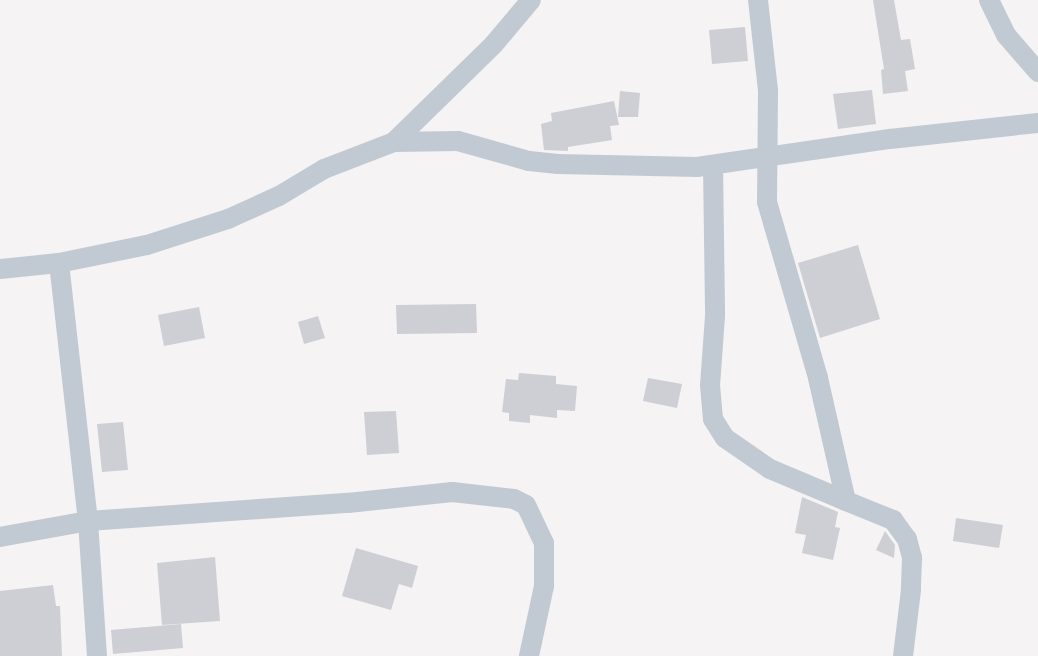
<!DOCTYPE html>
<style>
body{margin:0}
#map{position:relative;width:1038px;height:656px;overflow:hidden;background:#f5f3f3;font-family:Commissioner,sans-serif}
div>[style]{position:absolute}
.building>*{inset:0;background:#cdcfd5}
.street>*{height:20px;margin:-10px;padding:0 10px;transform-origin:10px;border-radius:10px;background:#c1cad2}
span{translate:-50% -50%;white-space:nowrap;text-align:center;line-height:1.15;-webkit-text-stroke:7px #fff;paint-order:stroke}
</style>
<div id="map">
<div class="building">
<i style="clip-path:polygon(873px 0,894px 0,901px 40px,910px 39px,915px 69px,905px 71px,908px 91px,883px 94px,881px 70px,884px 69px)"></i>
<i style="clip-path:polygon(745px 27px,748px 61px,712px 64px,709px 30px)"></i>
<i style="clip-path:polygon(872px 90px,876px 124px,838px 129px,833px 94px)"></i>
<i style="clip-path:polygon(620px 91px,640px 93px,638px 117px,618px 117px)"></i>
<i style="clip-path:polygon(614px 101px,619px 125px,610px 126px,612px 140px,568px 147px,568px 151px,544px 150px,541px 124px,552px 121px,551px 113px)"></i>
<i style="clip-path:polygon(858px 245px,880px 319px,820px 338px,798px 263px)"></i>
<i style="clip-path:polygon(476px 304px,477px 333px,397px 334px,396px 305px)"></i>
<i style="clip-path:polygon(199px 307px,205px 338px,164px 346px,158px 315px)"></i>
<i style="clip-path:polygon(318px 316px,325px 338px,304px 344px,298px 322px)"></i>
<i style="clip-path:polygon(519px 373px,556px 376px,556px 384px,577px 386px,575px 411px,557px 410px,557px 418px,530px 415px,530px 423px,509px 421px,509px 413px,502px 412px,506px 379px,518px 380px)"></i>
<i style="clip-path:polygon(648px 378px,682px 384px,677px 408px,643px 401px)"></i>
<i style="clip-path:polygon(396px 411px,399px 453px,367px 455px,364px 412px)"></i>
<i style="clip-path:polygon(123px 422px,128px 470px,102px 472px,97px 424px)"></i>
<i style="clip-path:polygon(802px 497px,838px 512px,835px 527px,840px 528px,833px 560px,802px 553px,806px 535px,795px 533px)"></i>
<i style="clip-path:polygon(956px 518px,1003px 525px,999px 548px,953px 541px)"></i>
<i style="clip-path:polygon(885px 531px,895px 545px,894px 558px,876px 550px)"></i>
<i style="clip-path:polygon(356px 548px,418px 566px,412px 588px,399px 584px,391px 610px,342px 596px)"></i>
<i style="clip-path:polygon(215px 557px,220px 621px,162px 625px,157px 563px)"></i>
<i style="clip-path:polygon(53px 585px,56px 606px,60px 606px,62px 656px,0 656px,0 591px)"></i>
<i style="clip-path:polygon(181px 624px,183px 648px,113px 654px,111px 630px)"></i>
</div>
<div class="street">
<i style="left:758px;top:0;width:91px;rotate:83.7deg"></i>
<i style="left:768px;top:90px;width:112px;rotate:90.5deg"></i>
<i style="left:767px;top:202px;width:183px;rotate:73.8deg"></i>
<i style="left:818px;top:378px;width:126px;rotate:77.2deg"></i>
<i style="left:846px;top:501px;width:51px;rotate:22deg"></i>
<i style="left:893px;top:520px;width:24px;rotate:54deg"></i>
<i style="left:907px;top:539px;width:20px;rotate:75deg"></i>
<i style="left:912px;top:558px;width:32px;rotate:92deg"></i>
<i style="left:911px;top:590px;width:66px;rotate:96.9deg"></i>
<i style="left:989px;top:0;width:39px;rotate:64deg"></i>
<i style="left:1006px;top:35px;width:49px;rotate:49.1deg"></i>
<i style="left:394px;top:142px;width:140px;rotate:-44.4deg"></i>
<i style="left:494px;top:44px;width:57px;rotate:-49.9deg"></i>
<i style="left:713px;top:166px;width:150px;rotate:89.2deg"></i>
<i style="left:715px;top:316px;width:69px;rotate:94.1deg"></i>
<i style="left:710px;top:385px;width:34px;rotate:85deg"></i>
<i style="left:713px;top:419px;width:22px;rotate:58deg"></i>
<i style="left:725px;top:438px;width:55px;rotate:34.6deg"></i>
<i style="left:770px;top:469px;width:82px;rotate:22.8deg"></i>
<i style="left:59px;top:263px;width:260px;rotate:83.6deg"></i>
<i style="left:88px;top:521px;width:135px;rotate:86.2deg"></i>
<i style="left:0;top:269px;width:59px;rotate:-5.8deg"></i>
<i style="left:59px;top:263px;width:90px;rotate:-11.6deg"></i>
<i style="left:147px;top:245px;width:85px;rotate:-17.8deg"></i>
<i style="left:228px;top:219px;width:56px;rotate:-24.3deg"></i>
<i style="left:279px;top:196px;width:52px;rotate:-31deg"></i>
<i style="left:324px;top:169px;width:75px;rotate:-21.1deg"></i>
<i style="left:394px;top:142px;width:64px;rotate:-0.9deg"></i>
<i style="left:458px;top:141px;width:74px;rotate:15.7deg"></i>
<i style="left:529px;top:161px;width:29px;rotate:6deg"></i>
<i style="left:558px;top:164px;width:139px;rotate:1.2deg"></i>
<i style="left:697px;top:167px;width:195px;rotate:-8.3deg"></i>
<i style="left:890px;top:139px;width:149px;rotate:-6.2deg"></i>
<i style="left:0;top:537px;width:89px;rotate:-10.3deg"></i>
<i style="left:88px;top:521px;width:261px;rotate:-4deg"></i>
<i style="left:348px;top:503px;width:105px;rotate:-6deg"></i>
<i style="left:452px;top:492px;width:62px;rotate:6.4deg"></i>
<i style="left:514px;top:499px;width:13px;rotate:27deg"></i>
<i style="left:526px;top:505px;width:42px;rotate:64.7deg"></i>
<i style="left:544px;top:543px;width:43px;rotate:90deg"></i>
<i style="left:544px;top:586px;width:72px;rotate:102.1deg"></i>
</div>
</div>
